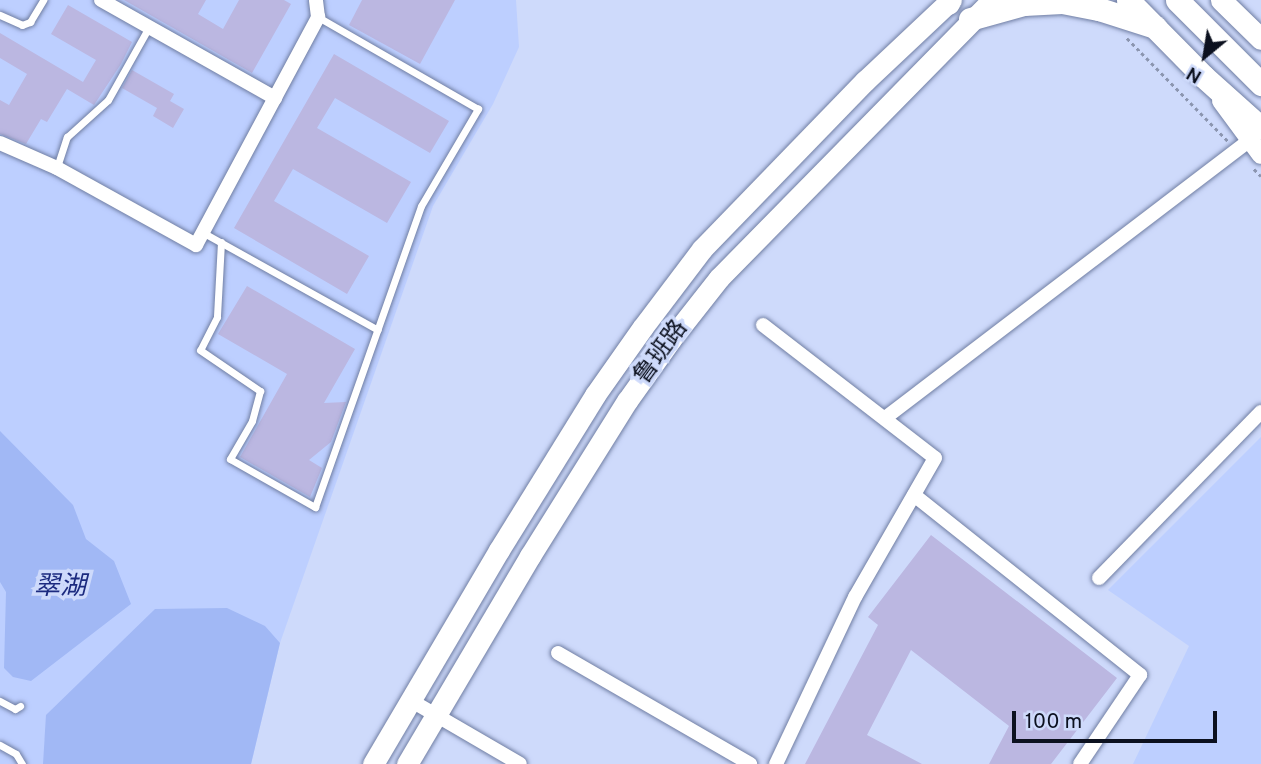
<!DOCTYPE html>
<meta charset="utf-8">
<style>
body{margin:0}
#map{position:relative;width:1261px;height:764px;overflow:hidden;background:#cedafb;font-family:Overpass,"Noto Sans SC",sans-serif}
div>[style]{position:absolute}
.built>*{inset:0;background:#bdcfff}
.water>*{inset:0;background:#a1b8f5}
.building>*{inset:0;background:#bbb7e1}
.path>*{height:2.5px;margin-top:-1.25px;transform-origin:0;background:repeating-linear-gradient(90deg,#8b95af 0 3.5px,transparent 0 7px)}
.roads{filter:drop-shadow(0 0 2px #707ea3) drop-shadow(0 0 2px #707ea3)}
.service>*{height:7px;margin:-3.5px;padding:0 3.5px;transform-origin:3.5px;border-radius:3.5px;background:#fff}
.minor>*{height:14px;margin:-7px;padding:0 7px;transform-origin:7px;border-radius:7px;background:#fff}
.tertiary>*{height:18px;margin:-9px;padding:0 9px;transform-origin:9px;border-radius:9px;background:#fff}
.secondary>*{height:21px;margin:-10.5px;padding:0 10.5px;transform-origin:10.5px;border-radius:10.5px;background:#fff}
.primary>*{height:23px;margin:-11.5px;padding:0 11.5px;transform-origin:11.5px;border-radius:11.5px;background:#fff}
span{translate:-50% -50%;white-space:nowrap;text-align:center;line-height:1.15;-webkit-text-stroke:7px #cedafb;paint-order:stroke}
.street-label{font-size:24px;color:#0c111f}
.water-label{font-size:26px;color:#1b2a7f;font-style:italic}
.north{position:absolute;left:1170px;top:21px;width:70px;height:70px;-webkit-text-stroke:5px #cedafb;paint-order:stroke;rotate:210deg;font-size:19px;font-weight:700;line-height:28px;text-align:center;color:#0c111f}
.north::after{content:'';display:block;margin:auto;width:24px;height:32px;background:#0c111f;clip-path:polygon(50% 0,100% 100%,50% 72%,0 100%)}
.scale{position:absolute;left:1012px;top:711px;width:205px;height:32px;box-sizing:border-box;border:4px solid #0c111f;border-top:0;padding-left:9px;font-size:21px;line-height:24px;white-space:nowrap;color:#0c111f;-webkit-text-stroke:5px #cedafb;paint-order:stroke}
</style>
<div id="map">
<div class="built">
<i style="clip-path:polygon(0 0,516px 0,519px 47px,493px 104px,433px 206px,280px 643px,251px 764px,0 764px)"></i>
<i style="clip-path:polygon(1261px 437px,1261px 764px,1133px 764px,1189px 646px,1108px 590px)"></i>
</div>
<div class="water">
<i style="clip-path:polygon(0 431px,73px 505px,86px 539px,114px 561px,131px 604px,31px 681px,13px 677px,4px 668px,6px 592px,0 582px)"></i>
<i style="clip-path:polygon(227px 608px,265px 626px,280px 643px,251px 764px,43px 764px,46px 715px,155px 609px)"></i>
</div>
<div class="building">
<i style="clip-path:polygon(124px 0,206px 0,198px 14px,223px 29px,239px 0,284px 0,291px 4px,252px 73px)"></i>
<i style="clip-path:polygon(362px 0,455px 0,420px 64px,349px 25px)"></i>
<i style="clip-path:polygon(68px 5px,132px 42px,121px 64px,94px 105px,67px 89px,47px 122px,41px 119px,26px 144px,0 134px,0 100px,9px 105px,27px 74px,0 58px,0 33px,83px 82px,96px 60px,51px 34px)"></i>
<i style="clip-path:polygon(334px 54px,449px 121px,430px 153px,335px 98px,317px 128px,411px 182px,387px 223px,293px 169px,274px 201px,369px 256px,347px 294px,234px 228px)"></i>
<i style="clip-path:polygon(132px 70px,174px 94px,170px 101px,184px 109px,173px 128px,153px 116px,157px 108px,122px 88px)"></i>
<i style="clip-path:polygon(247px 286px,355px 349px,324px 403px,346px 402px,331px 442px,309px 460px,322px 468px,310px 497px,240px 457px,287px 374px,218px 334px)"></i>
<i style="clip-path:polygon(931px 535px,1117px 678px,1051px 764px,989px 764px,1009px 726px,911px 650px,867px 735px,922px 764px,805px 764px,878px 625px,868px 617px)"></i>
</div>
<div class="path">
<i style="left:1127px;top:38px;width:144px;rotate:45.6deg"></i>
<i style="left:1254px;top:169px;width:10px;rotate:45deg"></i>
</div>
<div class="roads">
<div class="service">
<i style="left:0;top:15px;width:24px;rotate:24deg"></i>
<i style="left:22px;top:25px;width:9px;rotate:-21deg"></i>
<i style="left:30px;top:22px;width:26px;rotate:-59deg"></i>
<i style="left:57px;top:167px;width:32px;rotate:-72deg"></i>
<i style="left:67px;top:137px;width:55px;rotate:-42.1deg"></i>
<i style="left:108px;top:100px;width:84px;rotate:-60.7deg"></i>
<i style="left:202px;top:232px;width:201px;rotate:29.1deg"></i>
<i style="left:221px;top:242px;width:75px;rotate:93.1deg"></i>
<i style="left:217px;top:317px;width:37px;rotate:117deg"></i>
<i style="left:200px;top:350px;width:73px;rotate:34.3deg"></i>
<i style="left:260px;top:391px;width:31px;rotate:105deg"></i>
<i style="left:252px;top:421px;width:44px;rotate:120.1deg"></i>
<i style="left:230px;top:459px;width:98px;rotate:29.5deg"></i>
<i style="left:315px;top:507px;width:319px;rotate:-70.6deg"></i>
<i style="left:421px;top:206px;width:113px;rotate:-59.6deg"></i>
<i style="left:478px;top:109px;width:185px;rotate:-150.1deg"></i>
<i style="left:0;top:701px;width:17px;rotate:28deg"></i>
<i style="left:15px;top:709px;width:6px;rotate:-31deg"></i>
<i style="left:0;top:745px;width:18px;rotate:29deg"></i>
<i style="left:16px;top:754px;width:12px;rotate:59deg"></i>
</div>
<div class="minor">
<i style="left:101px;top:0;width:200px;rotate:29.4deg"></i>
<i style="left:0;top:143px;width:62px;rotate:23.7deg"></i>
<i style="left:57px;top:168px;width:159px;rotate:29deg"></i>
<i style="left:196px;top:245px;width:259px;rotate:-61.8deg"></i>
<i style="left:318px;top:17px;width:17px;rotate:-97deg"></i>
<i style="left:763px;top:325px;width:217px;rotate:37.7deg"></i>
<i style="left:935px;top:458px;width:160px;rotate:119.9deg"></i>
<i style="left:855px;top:597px;width:185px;rotate:115.3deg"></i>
<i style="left:885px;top:418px;width:459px;rotate:-37.3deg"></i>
<i style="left:914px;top:495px;width:289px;rotate:38.5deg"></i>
<i style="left:1140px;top:675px;width:107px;rotate:124deg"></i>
<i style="left:1099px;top:578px;width:232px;rotate:-45.7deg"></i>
<i style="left:558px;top:653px;width:222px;rotate:30deg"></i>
<i style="left:410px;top:700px;width:127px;rotate:30.2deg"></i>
</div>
<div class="tertiary">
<i style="left:1221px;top:101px;width:67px;rotate:53.5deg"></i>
</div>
<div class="secondary">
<i style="left:1221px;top:0;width:56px;rotate:44.3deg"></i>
<i style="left:373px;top:764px;width:248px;rotate:-59.5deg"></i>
<i style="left:499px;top:550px;width:182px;rotate:-58.2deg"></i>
<i style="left:595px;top:395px;width:83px;rotate:-54.8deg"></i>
<i style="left:643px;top:327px;width:98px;rotate:-52.9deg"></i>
<i style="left:702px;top:249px;width:234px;rotate:-45.9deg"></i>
<i style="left:865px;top:81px;width:118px;rotate:-43.3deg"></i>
<i style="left:407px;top:764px;width:242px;rotate:-59.4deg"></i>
<i style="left:530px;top:556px;width:183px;rotate:-58deg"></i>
<i style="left:627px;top:401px;width:76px;rotate:-54.6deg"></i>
<i style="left:671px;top:339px;width:78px;rotate:-51.8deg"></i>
<i style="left:719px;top:278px;width:390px;rotate:-45.5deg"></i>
</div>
<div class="primary">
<i style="left:1128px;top:0;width:107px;rotate:45.4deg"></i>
<i style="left:1203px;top:76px;width:78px;rotate:41.9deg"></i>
<i style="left:1177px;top:0;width:119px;rotate:45deg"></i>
<i style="left:948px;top:3px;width:3px;rotate:-72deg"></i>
<i style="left:970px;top:19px;width:56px;rotate:-15.5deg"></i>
<i style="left:1024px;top:4px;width:38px;rotate:-3deg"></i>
<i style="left:1062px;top:2px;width:38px;rotate:11deg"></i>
<i style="left:1099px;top:9px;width:59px;rotate:17.8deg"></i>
</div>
</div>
<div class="street-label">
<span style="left:662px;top:353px;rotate:-54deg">鲁班路</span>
</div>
<div class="water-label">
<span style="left:60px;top:588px">翠湖</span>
</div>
<div class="north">N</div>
<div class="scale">100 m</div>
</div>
